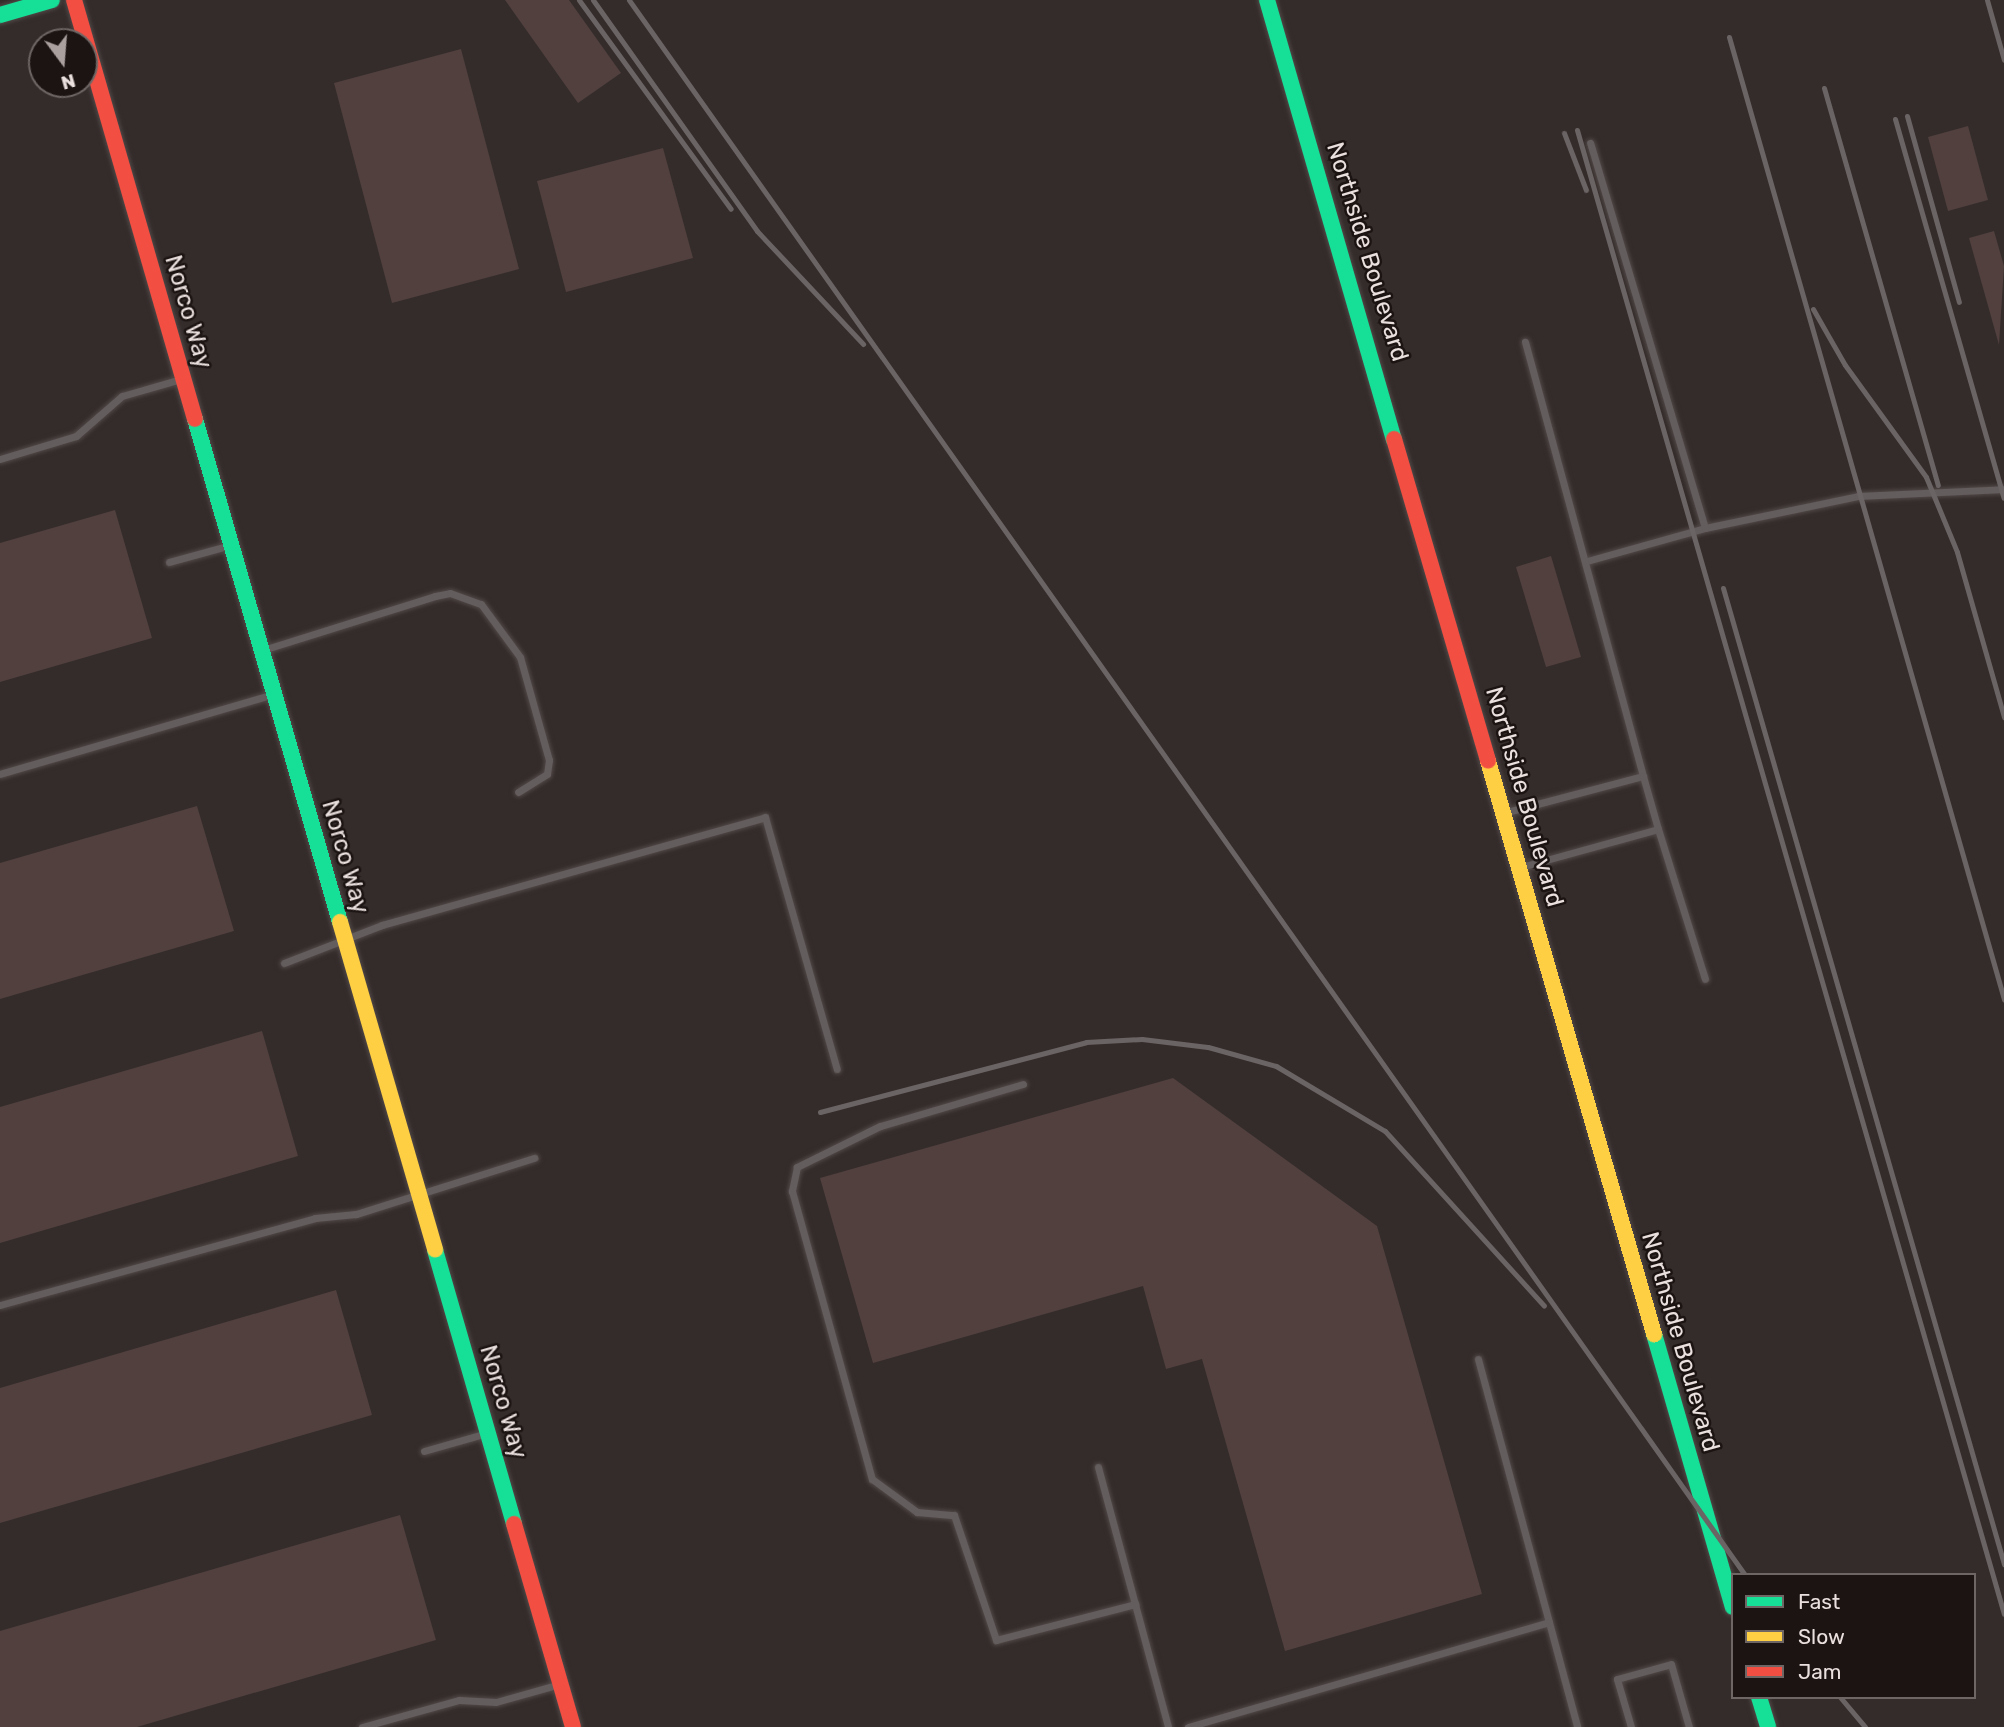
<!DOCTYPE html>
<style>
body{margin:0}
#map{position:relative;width:2004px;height:1727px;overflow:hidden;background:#342c2b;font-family:Rubik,sans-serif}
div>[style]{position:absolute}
.building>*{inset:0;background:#51403d}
.roads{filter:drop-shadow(0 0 2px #514948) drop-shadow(0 0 2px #514948)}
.lane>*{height:7px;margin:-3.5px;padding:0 3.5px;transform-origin:3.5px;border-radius:3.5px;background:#645d5d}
.fast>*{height:16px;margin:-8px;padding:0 8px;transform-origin:8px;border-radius:8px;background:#16e098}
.slow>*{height:16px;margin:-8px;padding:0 8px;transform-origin:8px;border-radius:8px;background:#ffcf43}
.jam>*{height:16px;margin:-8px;padding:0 8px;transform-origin:8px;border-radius:8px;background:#f24e42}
.rail>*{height:5px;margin:-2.5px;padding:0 2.5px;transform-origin:2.5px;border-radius:2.5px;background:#6b6464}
span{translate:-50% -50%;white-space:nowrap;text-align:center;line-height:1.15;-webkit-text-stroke:5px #1b1413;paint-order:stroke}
.street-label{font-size:24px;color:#eae0de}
.legend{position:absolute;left:1731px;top:1573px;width:245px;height:126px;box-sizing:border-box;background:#1b1413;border:2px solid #6e6664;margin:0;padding:9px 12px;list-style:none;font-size:21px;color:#eae0de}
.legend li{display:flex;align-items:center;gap:14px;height:35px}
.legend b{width:35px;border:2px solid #6e6664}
.north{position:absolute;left:28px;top:28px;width:70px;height:70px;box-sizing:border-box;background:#1b1413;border:2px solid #6e6664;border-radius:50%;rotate:164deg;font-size:19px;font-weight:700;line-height:28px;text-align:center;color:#eae0de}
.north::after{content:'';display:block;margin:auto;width:24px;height:32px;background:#aaa19f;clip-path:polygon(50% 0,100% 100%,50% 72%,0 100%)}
</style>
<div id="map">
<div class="building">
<i style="clip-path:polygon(505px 0,569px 0,621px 73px,578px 103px)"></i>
<i style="clip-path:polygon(461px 49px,519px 269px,392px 303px,334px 83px)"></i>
<i style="clip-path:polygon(1968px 126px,1988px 200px,1948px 211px,1928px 137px)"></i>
<i style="clip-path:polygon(663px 148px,693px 258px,566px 292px,537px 181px)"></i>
<i style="clip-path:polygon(1994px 231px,2004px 266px,1999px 345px,1969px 238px)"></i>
<i style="clip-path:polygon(115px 510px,152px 638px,0 682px,0 543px)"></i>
<i style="clip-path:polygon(1551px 556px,1581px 657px,1546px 667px,1516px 567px)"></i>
<i style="clip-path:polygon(197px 806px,234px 931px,0 999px,0 863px)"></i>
<i style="clip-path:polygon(262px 1031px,298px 1156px,0 1243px,0 1107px)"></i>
<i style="clip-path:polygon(1173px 1078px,1377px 1226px,1482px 1594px,1285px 1651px,1202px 1359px,1166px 1369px,1143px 1286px,873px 1363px,820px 1178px)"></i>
<i style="clip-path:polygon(336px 1290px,372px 1415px,0 1523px,0 1388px)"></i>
<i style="clip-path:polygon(400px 1515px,436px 1640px,137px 1727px,0 1727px,0 1631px)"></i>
</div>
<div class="roads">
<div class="lane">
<i style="left:0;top:459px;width:79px;rotate:-16.8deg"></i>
<i style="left:76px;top:436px;width:61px;rotate:-41deg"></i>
<i style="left:122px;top:396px;width:61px;rotate:-16.1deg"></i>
<i style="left:1705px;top:528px;width:156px;rotate:-11.8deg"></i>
<i style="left:1858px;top:496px;width:146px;rotate:-2.7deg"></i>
<i style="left:1587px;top:561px;width:123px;rotate:-15.6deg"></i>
<i style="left:1705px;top:528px;width:402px;rotate:-106.6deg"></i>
<i style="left:169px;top:562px;width:64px;rotate:-15.3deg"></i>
<i style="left:266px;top:649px;width:177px;rotate:-17.4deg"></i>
<i style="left:435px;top:596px;width:15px;rotate:-11deg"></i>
<i style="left:450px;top:593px;width:33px;rotate:20deg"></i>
<i style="left:481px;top:604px;width:66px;rotate:53.7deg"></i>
<i style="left:520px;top:657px;width:107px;rotate:74.3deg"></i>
<i style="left:549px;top:760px;width:14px;rotate:98deg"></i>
<i style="left:547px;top:774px;width:34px;rotate:148deg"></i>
<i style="left:0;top:774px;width:285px;rotate:-16.3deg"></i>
<i style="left:1507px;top:812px;width:141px;rotate:-14.8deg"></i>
<i style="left:1643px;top:776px;width:450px;rotate:-105.2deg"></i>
<i style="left:1658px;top:829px;width:157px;rotate:72.6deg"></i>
<i style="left:1521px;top:867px;width:142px;rotate:-15.5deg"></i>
<i style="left:1658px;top:829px;width:55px;rotate:-105.8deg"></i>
<i style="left:284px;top:963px;width:105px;rotate:-21.2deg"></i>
<i style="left:382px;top:925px;width:398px;rotate:-15.7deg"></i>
<i style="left:765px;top:817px;width:262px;rotate:74.1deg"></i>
<i style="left:1023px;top:1084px;width:149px;rotate:163.6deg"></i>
<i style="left:880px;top:1126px;width:93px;rotate:153.7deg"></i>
<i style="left:797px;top:1167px;width:25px;rotate:102deg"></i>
<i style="left:792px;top:1191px;width:299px;rotate:74.5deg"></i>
<i style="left:872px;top:1479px;width:56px;rotate:36.3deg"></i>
<i style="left:917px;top:1512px;width:37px;rotate:5deg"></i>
<i style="left:954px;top:1515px;width:132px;rotate:71.4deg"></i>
<i style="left:996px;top:1640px;width:144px;rotate:-14.5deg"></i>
<i style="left:0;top:1305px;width:327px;rotate:-15.4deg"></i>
<i style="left:315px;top:1218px;width:41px;rotate:-5.6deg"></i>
<i style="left:356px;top:1214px;width:187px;rotate:-17.5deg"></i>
<i style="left:1478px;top:1359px;width:381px;rotate:74.9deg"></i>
<i style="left:424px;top:1451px;width:66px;rotate:-15.9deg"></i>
<i style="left:1098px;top:1467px;width:269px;rotate:74.9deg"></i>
<i style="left:362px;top:1727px;width:101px;rotate:-15.6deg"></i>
<i style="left:459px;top:1700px;width:37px;rotate:3deg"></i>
<i style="left:496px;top:1702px;width:66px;rotate:-15.7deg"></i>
<i style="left:1188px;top:1727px;width:376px;rotate:-16.2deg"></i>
<i style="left:1631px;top:1727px;width:50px;rotate:-106.3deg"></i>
<i style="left:1617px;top:1679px;width:56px;rotate:-15.5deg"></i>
<i style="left:1671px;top:1664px;width:66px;rotate:74.1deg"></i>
</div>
<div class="fast">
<i style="left:1267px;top:0;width:457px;rotate:73.9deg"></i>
<i style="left:0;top:15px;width:54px;rotate:-16.1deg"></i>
<i style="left:195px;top:419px;width:523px;rotate:73.92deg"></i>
<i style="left:435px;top:1250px;width:285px;rotate:73.9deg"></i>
<i style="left:1654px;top:1334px;width:284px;rotate:73.9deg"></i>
<i style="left:1759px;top:1697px;width:31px;rotate:73deg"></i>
</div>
<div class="slow">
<i style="left:1488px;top:761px;width:597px;rotate:73.84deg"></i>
<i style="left:340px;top:922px;width:341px;rotate:73.8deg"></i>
</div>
<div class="jam">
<i style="left:74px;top:0;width:436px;rotate:73.9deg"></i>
<i style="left:1394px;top:439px;width:335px;rotate:73.7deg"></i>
<i style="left:514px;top:1524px;width:211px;rotate:73.8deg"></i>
</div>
</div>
<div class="rail">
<i style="left:579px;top:0;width:258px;rotate:54deg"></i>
<i style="left:593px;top:0;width:283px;rotate:54.6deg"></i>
<i style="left:757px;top:231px;width:155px;rotate:46.8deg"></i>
<i style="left:629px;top:0;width:1930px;rotate:54.68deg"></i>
<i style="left:1987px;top:0;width:62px;rotate:74.2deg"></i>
<i style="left:1729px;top:37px;width:1001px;rotate:74.05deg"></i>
<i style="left:1824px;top:88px;width:413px;rotate:74deg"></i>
<i style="left:1907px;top:116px;width:193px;rotate:74.4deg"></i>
<i style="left:1895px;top:119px;width:394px;rotate:74deg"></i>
<i style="left:1577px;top:130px;width:1544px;rotate:73.95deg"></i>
<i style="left:1564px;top:133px;width:61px;rotate:68.9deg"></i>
<i style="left:1813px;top:309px;width:64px;rotate:60.3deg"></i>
<i style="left:1845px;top:365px;width:138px;rotate:54.1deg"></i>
<i style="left:1926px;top:477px;width:81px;rotate:67.5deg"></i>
<i style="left:1957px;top:552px;width:172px;rotate:74.1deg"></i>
<i style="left:1723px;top:588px;width:1016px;rotate:73.94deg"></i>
<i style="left:820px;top:1112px;width:275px;rotate:-14.7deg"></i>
<i style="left:1086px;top:1042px;width:56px;rotate:-3.1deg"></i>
<i style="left:1142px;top:1039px;width:66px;rotate:6.9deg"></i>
<i style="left:1208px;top:1047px;width:71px;rotate:15.6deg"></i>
<i style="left:1276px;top:1066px;width:127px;rotate:30.8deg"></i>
<i style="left:1385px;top:1131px;width:236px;rotate:47.7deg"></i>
<i style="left:1840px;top:1697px;width:39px;rotate:50deg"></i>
</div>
<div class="street-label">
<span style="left:1367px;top:252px;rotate:73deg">Northside Boulevard</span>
<span style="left:188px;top:312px;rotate:74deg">Norco Way</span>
<span style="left:1524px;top:797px;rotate:74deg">Northside Boulevard</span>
<span style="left:345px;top:857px;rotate:74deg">Norco Way</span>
<span style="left:1680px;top:1342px;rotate:74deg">Northside Boulevard</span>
<span style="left:503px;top:1402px;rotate:74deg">Norco Way</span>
</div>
<ul class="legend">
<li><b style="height:9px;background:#16e098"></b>Fast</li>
<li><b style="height:9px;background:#ffcf43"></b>Slow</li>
<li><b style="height:9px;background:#f24e42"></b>Jam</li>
</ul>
<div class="north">N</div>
</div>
